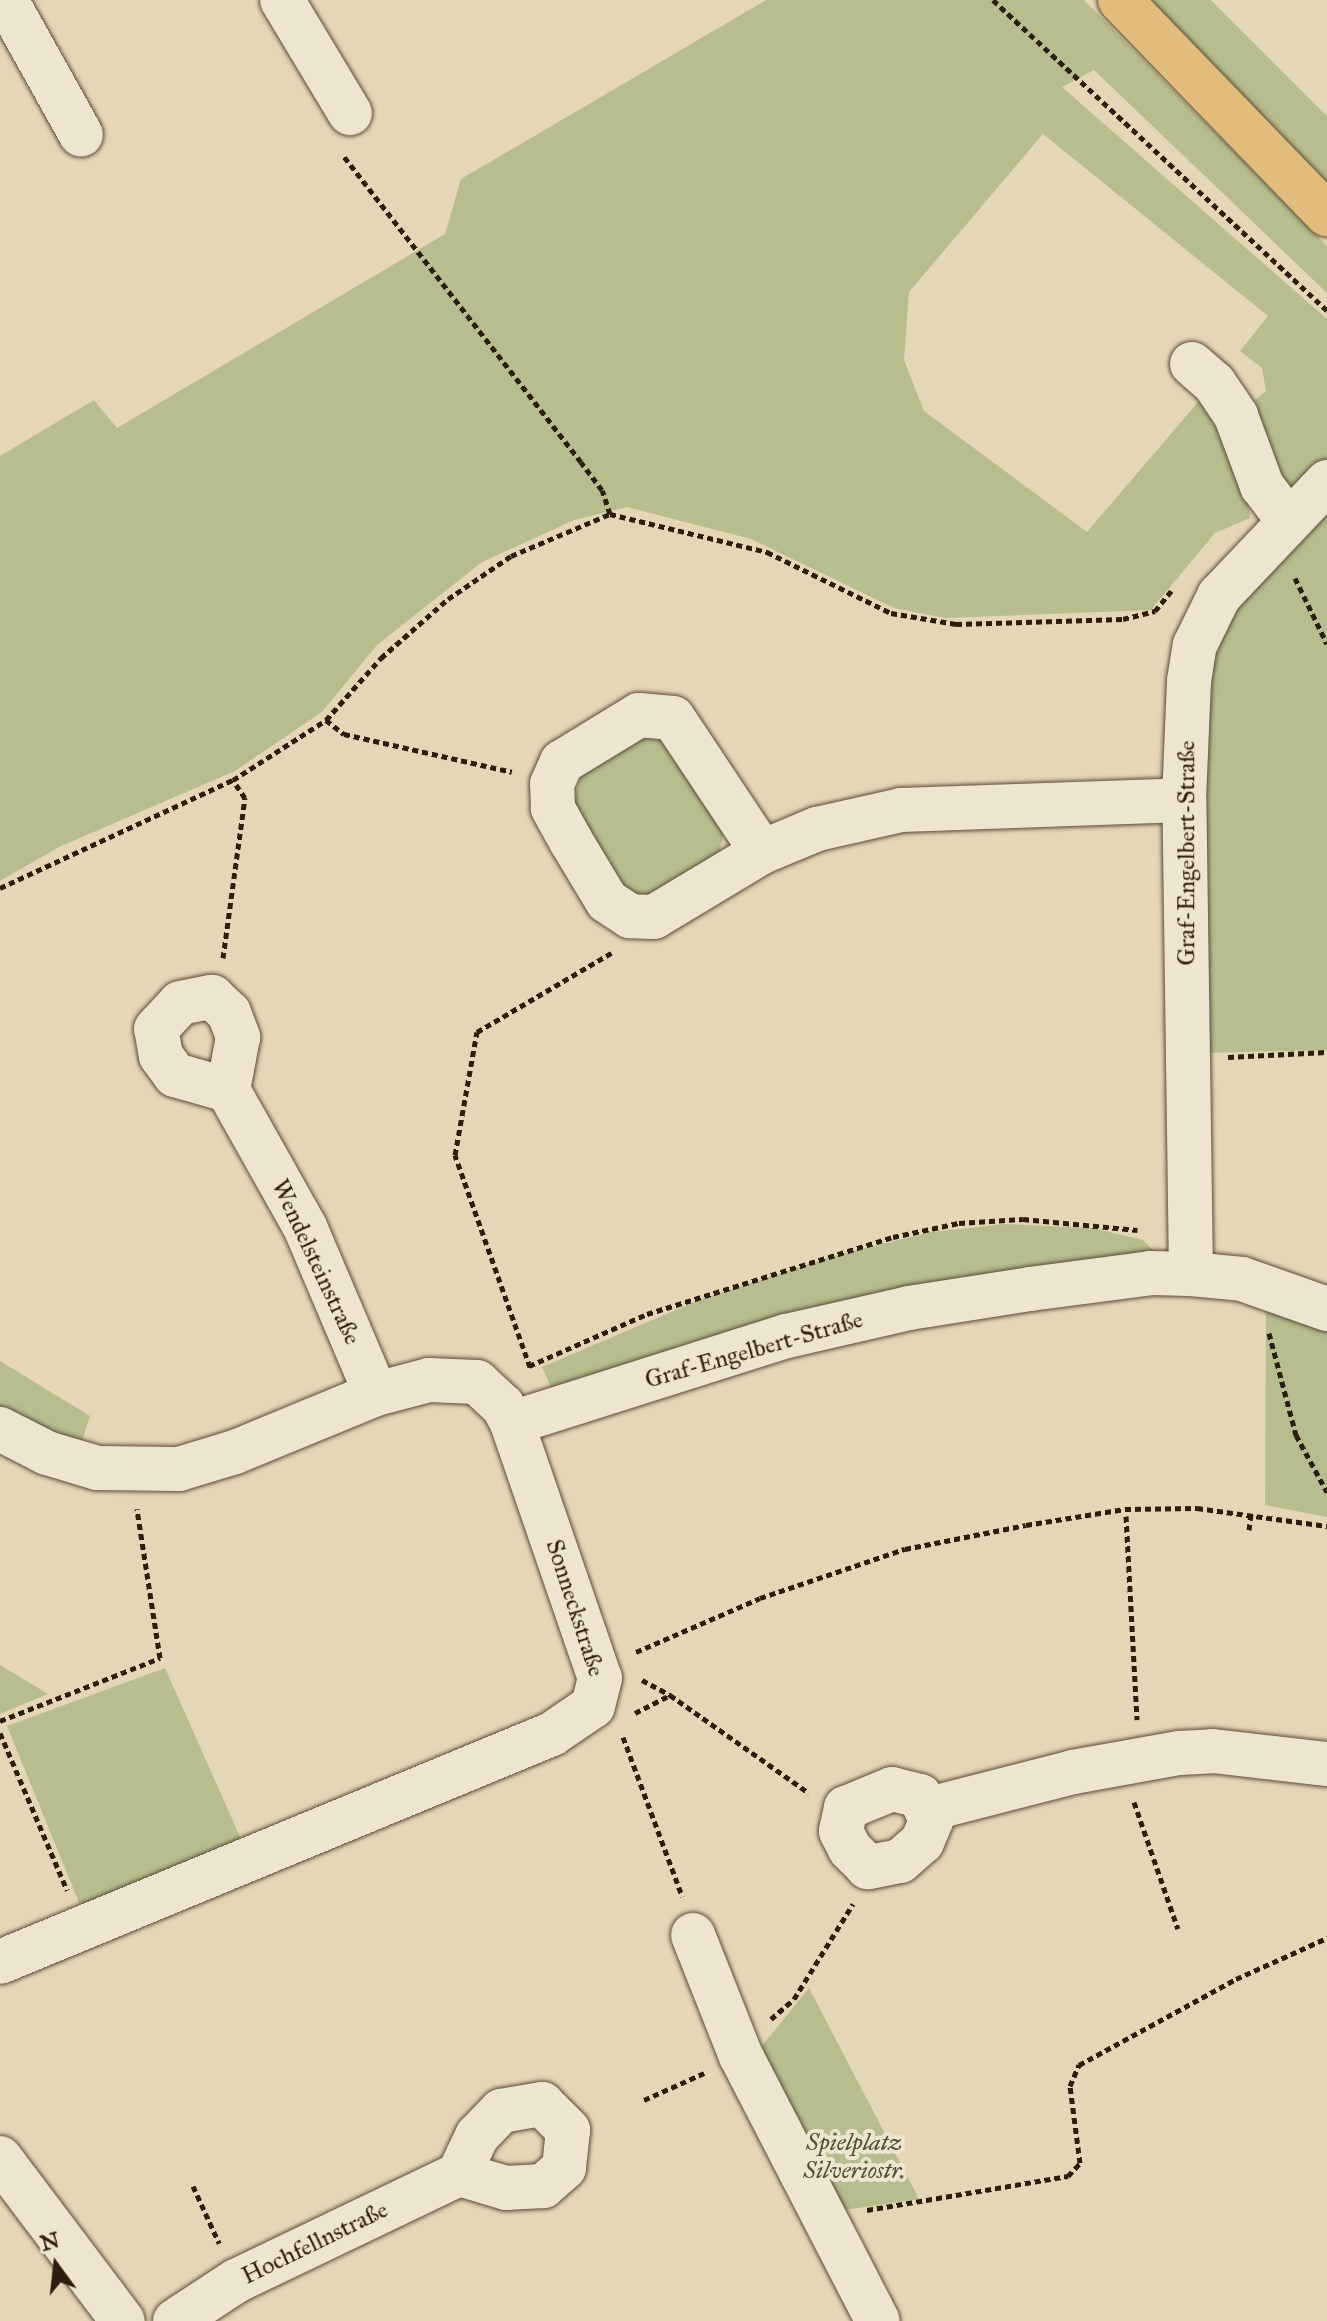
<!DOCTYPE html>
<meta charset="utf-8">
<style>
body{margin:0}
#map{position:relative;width:1327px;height:2321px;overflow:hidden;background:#e5d7b6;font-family:"IM FELL Great Primer",serif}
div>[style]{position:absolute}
.green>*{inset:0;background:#b7bd8c}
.path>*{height:5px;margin-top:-2.5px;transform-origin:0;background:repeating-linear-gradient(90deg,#2b1e0e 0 6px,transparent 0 10px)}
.roads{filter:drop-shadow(0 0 2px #5a4c38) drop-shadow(0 0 2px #5a4c38)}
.minor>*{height:44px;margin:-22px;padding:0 22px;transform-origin:22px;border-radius:22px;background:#eee5d0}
.major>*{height:44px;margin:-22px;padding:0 22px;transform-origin:22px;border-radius:22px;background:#e2bc7b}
span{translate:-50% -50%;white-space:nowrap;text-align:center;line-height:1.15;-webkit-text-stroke:8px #eee5d0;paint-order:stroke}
.street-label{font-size:24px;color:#2b1e0e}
.park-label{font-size:24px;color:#554e34;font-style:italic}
.north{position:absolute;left:16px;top:2225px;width:80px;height:80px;-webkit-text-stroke:6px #eee5d0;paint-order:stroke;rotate:345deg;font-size:22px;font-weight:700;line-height:32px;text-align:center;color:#2b1e0e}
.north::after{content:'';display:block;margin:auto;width:28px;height:36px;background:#2b1e0e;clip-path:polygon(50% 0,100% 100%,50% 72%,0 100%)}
</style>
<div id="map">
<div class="green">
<i style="clip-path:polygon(766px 0,1084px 0,1327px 246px,1327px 293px,1094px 70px,1062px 87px,1327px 319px,1327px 465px,1297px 494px,1284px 485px,1268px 449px,1255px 400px,1266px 391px,1262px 368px,1240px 351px,1268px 316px,1043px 134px,909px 292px,904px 360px,924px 411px,1087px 532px,1199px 401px,1229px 448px,1246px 489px,1250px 518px,1215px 533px,1151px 610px,945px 618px,894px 608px,751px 539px,627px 507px,574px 520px,482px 562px,377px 645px,322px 712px,235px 771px,59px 847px,0 881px,0 456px,94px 400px,117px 428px,445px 234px,461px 179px)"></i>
<i style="clip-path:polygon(1150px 0,1211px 0,1327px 116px,1327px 182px)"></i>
<i style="clip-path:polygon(1327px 508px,1327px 1050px,1204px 1053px,1203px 785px,1215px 641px,1244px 592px)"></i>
<i style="clip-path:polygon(642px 738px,668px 740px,724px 830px,718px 863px,651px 900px,627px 892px,573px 805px,581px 776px)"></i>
<i style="clip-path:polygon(1005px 1224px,1092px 1228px,1143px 1240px,1158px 1255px,553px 1392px,542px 1367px,699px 1300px,830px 1257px,931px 1232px)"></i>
<i style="clip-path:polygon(1266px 1301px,1327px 1324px,1327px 1517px,1265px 1505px)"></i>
<i style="clip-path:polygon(0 1361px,90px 1416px,80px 1448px,0 1408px)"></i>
<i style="clip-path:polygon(0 1665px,48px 1694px,0 1714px)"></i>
<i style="clip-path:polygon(165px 1668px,241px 1839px,82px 1910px,7px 1726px)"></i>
<i style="clip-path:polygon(809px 1988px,919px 2199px,838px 2211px,757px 2052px)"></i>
</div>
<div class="path">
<i style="left:993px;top:0;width:456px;rotate:42.9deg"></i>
<i style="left:610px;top:514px;width:162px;rotate:13.6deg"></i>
<i style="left:767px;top:552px;width:138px;rotate:26.2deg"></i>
<i style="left:891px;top:613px;width:66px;rotate:9.6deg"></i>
<i style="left:956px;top:624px;width:167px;rotate:-1.7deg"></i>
<i style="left:1123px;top:619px;width:33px;rotate:-14deg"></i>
<i style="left:1155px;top:611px;width:26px;rotate:-51deg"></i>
<i style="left:1295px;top:578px;width:73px;rotate:64.1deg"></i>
<i style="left:326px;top:720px;width:23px;rotate:38deg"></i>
<i style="left:344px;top:734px;width:172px;rotate:12.7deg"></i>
<i style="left:0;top:888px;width:257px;rotate:-24.9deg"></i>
<i style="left:233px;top:780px;width:111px;rotate:-32.8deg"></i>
<i style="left:326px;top:720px;width:83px;rotate:-48.4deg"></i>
<i style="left:381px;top:658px;width:89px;rotate:-41.4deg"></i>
<i style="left:448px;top:599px;width:76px;rotate:-34.3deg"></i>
<i style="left:511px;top:556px;width:108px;rotate:-23deg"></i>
<i style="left:610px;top:514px;width:25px;rotate:-108deg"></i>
<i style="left:602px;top:490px;width:35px;rotate:-127deg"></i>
<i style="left:581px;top:462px;width:387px;rotate:-127.8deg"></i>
<i style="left:223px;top:958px;width:162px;rotate:-82.2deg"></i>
<i style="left:245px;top:798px;width:22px;rotate:-124deg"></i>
<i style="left:1228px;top:1057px;width:99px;rotate:-2.9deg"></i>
<i style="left:1269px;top:1333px;width:106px;rotate:75.2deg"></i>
<i style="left:1296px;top:1435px;width:65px;rotate:61.5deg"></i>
<i style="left:529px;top:1366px;width:129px;rotate:-23.8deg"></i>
<i style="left:647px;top:1314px;width:258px;rotate:-17.4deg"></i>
<i style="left:893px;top:1237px;width:67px;rotate:-12deg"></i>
<i style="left:959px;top:1223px;width:64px;rotate:-3.6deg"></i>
<i style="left:1023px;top:1219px;width:115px;rotate:5.5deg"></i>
<i style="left:530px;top:1367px;width:225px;rotate:-109.5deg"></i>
<i style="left:455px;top:1155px;width:125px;rotate:-79.9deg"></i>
<i style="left:477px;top:1032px;width:156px;rotate:-30.5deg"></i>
<i style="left:1126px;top:1516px;width:204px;rotate:86.9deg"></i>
<i style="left:1249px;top:1530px;width:17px;rotate:-83deg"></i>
<i style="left:636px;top:1652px;width:135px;rotate:-23.5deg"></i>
<i style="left:760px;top:1598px;width:153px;rotate:-18.7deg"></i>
<i style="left:905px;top:1549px;width:123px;rotate:-11.2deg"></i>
<i style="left:1026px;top:1525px;width:100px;rotate:-9.2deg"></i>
<i style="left:1125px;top:1509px;width:72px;rotate:-0.8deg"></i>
<i style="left:1197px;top:1508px;width:131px;rotate:7.9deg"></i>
<i style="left:642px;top:1680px;width:32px;rotate:28deg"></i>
<i style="left:635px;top:1713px;width:39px;rotate:-27deg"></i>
<i style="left:670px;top:1695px;width:170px;rotate:35.2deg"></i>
<i style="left:0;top:1721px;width:172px;rotate:-21.5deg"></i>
<i style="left:160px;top:1658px;width:151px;rotate:-98.8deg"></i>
<i style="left:0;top:1733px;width:171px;rotate:66.9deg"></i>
<i style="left:623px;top:1737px;width:170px;rotate:69.6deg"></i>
<i style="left:1134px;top:1802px;width:134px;rotate:70.9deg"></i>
<i style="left:771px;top:2019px;width:30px;rotate:-41deg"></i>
<i style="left:794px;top:1999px;width:112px;rotate:-58.2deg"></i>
<i style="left:644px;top:2100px;width:66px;rotate:-24.2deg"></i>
<i style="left:193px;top:2186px;width:63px;rotate:65.5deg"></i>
<i style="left:867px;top:2210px;width:204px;rotate:-9.6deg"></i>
<i style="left:1068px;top:2176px;width:18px;rotate:-47deg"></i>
<i style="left:1080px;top:2163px;width:78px;rotate:-97.4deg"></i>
<i style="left:1070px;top:2086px;width:23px;rotate:-67deg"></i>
<i style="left:1079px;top:2065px;width:179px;rotate:-28.7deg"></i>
<i style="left:1236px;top:1979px;width:100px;rotate:-24.3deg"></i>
</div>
<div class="roads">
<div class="minor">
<i style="left:6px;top:0;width:154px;rotate:60.9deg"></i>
<i style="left:282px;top:0;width:132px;rotate:59deg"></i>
<i style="left:1192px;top:364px;width:29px;rotate:41deg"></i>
<i style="left:1214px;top:383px;width:40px;rotate:56deg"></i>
<i style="left:1236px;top:416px;width:75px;rotate:69.6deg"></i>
<i style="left:1262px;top:486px;width:43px;rotate:52.6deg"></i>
<i style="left:762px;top:852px;width:126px;rotate:149deg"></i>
<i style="left:654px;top:917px;width:24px;rotate:-178deg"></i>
<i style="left:630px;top:916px;width:27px;rotate:-147deg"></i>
<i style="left:607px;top:901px;width:70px;rotate:-121deg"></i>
<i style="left:571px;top:841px;width:38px;rotate:-119deg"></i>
<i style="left:553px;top:808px;width:24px;rotate:-92deg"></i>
<i style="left:552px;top:784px;width:24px;rotate:-66deg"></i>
<i style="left:562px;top:762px;width:90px;rotate:-31.4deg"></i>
<i style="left:639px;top:715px;width:34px;rotate:5deg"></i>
<i style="left:673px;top:718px;width:161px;rotate:56.4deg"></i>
<i style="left:762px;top:852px;width:60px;rotate:-22.7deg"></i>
<i style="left:817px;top:829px;width:86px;rotate:-12.7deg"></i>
<i style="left:901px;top:810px;width:283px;rotate:-2deg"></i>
<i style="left:228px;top:1090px;width:55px;rotate:-164.2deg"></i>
<i style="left:175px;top:1075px;width:24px;rotate:-126deg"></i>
<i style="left:161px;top:1056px;width:27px;rotate:-100deg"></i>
<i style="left:156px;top:1029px;width:35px;rotate:-47deg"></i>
<i style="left:180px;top:1003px;width:33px;rotate:-11deg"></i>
<i style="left:212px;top:997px;width:23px;rotate:43deg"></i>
<i style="left:229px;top:1013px;width:26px;rotate:69deg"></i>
<i style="left:238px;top:1037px;width:54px;rotate:100.7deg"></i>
<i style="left:228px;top:1090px;width:157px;rotate:60.7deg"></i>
<i style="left:305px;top:1227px;width:181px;rotate:67deg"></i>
<i style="left:1191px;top:1274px;width:474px;rotate:-90.8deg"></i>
<i style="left:1184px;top:800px;width:119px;rotate:-87.6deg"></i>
<i style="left:1189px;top:681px;width:36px;rotate:-81deg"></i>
<i style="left:1195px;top:645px;width:55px;rotate:-63.9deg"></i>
<i style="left:1219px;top:596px;width:157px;rotate:-46.5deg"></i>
<i style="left:512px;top:1423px;width:288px;rotate:-17.6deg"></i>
<i style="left:787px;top:1336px;width:125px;rotate:-12.9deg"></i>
<i style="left:909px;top:1308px;width:122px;rotate:-8.9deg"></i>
<i style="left:1030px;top:1289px;width:122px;rotate:-7.5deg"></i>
<i style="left:1151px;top:1273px;width:40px;rotate:1.4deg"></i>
<i style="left:1191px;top:1274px;width:51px;rotate:5.6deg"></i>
<i style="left:1242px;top:1279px;width:90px;rotate:19.4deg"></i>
<i style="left:0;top:1429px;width:53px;rotate:27.1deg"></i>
<i style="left:47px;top:1453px;width:52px;rotate:16.7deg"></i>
<i style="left:97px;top:1468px;width:82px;rotate:0.7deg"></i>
<i style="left:179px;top:1469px;width:59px;rotate:-16.9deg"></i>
<i style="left:235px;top:1452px;width:152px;rotate:-22.4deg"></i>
<i style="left:376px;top:1394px;width:55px;rotate:-14.8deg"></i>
<i style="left:429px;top:1380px;width:48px;rotate:2.4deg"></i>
<i style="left:477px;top:1382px;width:35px;rotate:43deg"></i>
<i style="left:503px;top:1406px;width:19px;rotate:62deg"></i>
<i style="left:512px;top:1423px;width:270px;rotate:71deg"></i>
<i style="left:600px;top:1678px;width:29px;rotate:104deg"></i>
<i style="left:593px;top:1706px;width:50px;rotate:145.7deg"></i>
<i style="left:552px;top:1734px;width:597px;rotate:157.56deg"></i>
<i style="left:892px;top:1789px;width:29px;rotate:14deg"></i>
<i style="left:920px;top:1796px;width:27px;rotate:66deg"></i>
<i style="left:931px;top:1821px;width:23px;rotate:113deg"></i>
<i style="left:922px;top:1842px;width:29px;rotate:139deg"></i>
<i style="left:900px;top:1861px;width:33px;rotate:169deg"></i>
<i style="left:868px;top:1867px;width:25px;rotate:-135deg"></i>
<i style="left:850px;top:1849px;width:20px;rotate:-117deg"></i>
<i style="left:841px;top:1831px;width:24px;rotate:-78deg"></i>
<i style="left:846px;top:1808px;width:50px;rotate:-22.4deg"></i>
<i style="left:929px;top:1809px;width:149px;rotate:-14.4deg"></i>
<i style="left:1073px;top:1772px;width:108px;rotate:-10.2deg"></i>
<i style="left:1179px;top:1753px;width:34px;rotate:-3deg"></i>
<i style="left:1213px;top:1751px;width:115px;rotate:6.5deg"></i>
<i style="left:693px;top:1935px;width:130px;rotate:68.4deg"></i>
<i style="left:741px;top:2056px;width:298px;rotate:62.7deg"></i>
<i style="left:0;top:2158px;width:204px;rotate:53deg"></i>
<i style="left:175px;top:2321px;width:73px;rotate:-33.3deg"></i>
<i style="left:236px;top:2281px;width:247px;rotate:-25.6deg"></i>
<i style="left:459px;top:2174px;width:42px;rotate:-64.7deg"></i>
<i style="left:477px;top:2136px;width:35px;rotate:-46deg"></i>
<i style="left:501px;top:2111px;width:42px;rotate:-9.7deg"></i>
<i style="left:542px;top:2104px;width:37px;rotate:45deg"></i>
<i style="left:568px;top:2130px;width:38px;rotate:96deg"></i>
<i style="left:564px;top:2168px;width:28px;rotate:139deg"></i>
<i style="left:543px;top:2186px;width:37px;rotate:177deg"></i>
<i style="left:506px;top:2188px;width:49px;rotate:-163.4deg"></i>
</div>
<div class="major">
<i style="left:1120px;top:0;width:298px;rotate:46deg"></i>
</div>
</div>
<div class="street-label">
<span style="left:1187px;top:853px;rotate:-90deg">Graf-Engelbert-Straße</span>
<span style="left:316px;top:1262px;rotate:65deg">Wendelsteinstraße</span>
<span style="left:754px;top:1350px;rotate:-16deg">Graf-Engelbert-Straße</span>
<span style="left:575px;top:1608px;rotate:72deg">Sonneckstraße</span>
<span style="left:315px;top:2243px;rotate:-26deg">Hochfellnstraße</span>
</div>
<div class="park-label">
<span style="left:854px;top:2157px">Spielplatz<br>Silveriostr.</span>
</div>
<div class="north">N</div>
</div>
